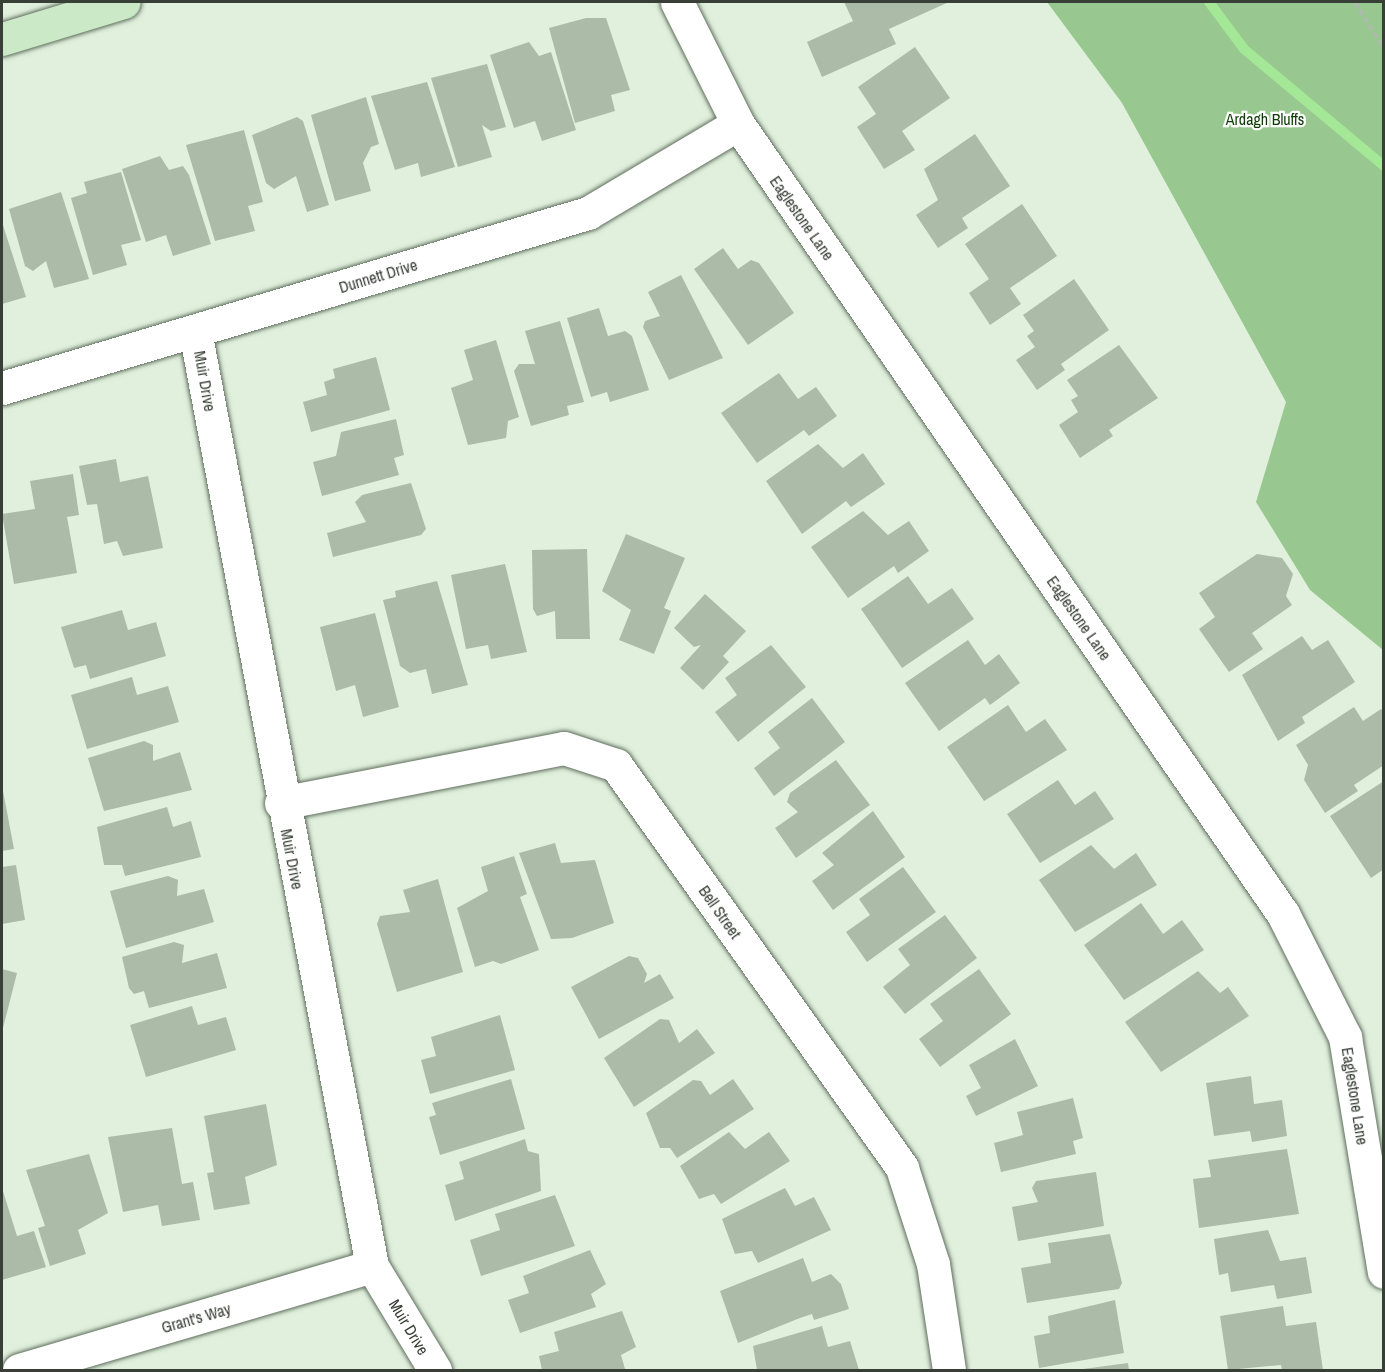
<!DOCTYPE html>
<style>
body{margin:0}
#map{position:relative;width:1385px;height:1372px;overflow:hidden;background:#e0f0dd;font-family:"Archivo Narrow",sans-serif}
div>[style]{position:absolute}
.green>*{inset:0;background:#98c890}
.stream>*{height:10px;margin:-5px;padding:0 5px;transform-origin:5px;border-radius:5px;background:#a3e797}
.building>*{inset:0;background:#abbba8}
.path>*{height:4px;margin-top:-2px;transform-origin:0;background:repeating-linear-gradient(90deg,#adbbab 0 6px,transparent 0 9px)}
.roads{filter:drop-shadow(0 0 2px #5f6e5d) drop-shadow(0 0 2px #5f6e5d)}
.street>*{height:33px;margin:-16.5px;padding:0 16.5px;transform-origin:16.5px;border-radius:16.5px;background:#fff}
.secondary>*{height:33px;margin:-16.5px;padding:0 16.5px;transform-origin:16.5px;border-radius:16.5px;background:#cce9c7}
span{translate:-50% -50%;white-space:nowrap;text-align:center;line-height:1.15;-webkit-text-stroke:4.5px #fff;paint-order:stroke}
.park-label{font-size:16px;color:#0e3b05}
.street-label{font-size:16px;color:#383f37}
.frame{position:absolute;inset:0;border:3px solid #383f37;pointer-events:none}
</style>
<div id="map">
<div class="green">
<i style="clip-path:polygon(1047px 2px,1383px 2px,1383px 650px,1310px 590px,1256px 502px,1286px 402px,1122px 103px)"></i>
</div>
<div class="stream">
<i style="left:1209px;top:2px;width:59px;rotate:53.3deg"></i>
<i style="left:1244px;top:49px;width:182px;rotate:39.9deg"></i>
</div>
<div class="building">
<i style="clip-path:polygon(844px 2px,949px 2px,889px 29px,896px 44px,822px 77px,807px 42px,853px 21px)"></i>
<i style="clip-path:polygon(586px 18px,606px 18px,630px 90px,611px 95px,615px 111px,575px 123px,549px 28px)"></i>
<i style="clip-path:polygon(529px 42px,539px 56px,551px 52px,576px 130px,542px 141px,535px 121px,514px 128px,490px 55px)"></i>
<i style="clip-path:polygon(915px 47px,950px 98px,902px 131px,915px 150px,884px 169px,857px 127px,876px 114px,858px 87px)"></i>
<i style="clip-path:polygon(487px 64px,506px 127px,491px 131px,482px 125px,492px 157px,458px 167px,431px 78px)"></i>
<i style="clip-path:polygon(427px 82px,455px 167px,421px 177px,418px 163px,395px 170px,371px 96px)"></i>
<i style="clip-path:polygon(366px 97px,379px 144px,371px 147px,363px 163px,371px 191px,335px 201px,311px 115px)"></i>
<i style="clip-path:polygon(297px 117px,303px 121px,329px 205px,307px 212px,296px 176px,274px 189px,266px 183px,252px 135px)"></i>
<i style="clip-path:polygon(244px 130px,263px 202px,248px 206px,255px 231px,215px 241px,186px 145px)"></i>
<i style="clip-path:polygon(975px 134px,1010px 186px,962px 218px,968px 228px,938px 248px,916px 215px,938px 200px,924px 169px)"></i>
<i style="clip-path:polygon(160px 156px,169px 170px,183px 166px,189px 175px,211px 244px,173px 256px,166px 235px,146px 242px,122px 169px)"></i>
<i style="clip-path:polygon(121px 172px,141px 240px,121px 245px,127px 265px,93px 275px,71px 198px,87px 193px,84px 182px)"></i>
<i style="clip-path:polygon(61px 192px,89px 279px,54px 288px,46px 261px,33px 271px,25px 266px,9px 209px)"></i>
<i style="clip-path:polygon(1022px 204px,1057px 256px,1010px 288px,1021px 304px,990px 325px,969px 293px,989px 279px,965px 244px)"></i>
<i style="clip-path:polygon(2px 222px,26px 297px,2px 304px)"></i>
<i style="clip-path:polygon(723px 248px,738px 269px,751px 260px,759px 263px,794px 313px,748px 345px,694px 269px)"></i>
<i style="clip-path:polygon(681px 275px,723px 358px,669px 380px,643px 327px,645px 321px,660px 316px,648px 292px)"></i>
<i style="clip-path:polygon(1074px 279px,1109px 330px,1061px 364px,1065px 370px,1037px 390px,1016px 360px,1035px 347px,1027px 336px,1034px 331px,1023px 315px)"></i>
<i style="clip-path:polygon(599px 308px,608px 336px,625px 331px,632px 336px,649px 390px,610px 402px,607px 392px,591px 397px,567px 318px)"></i>
<i style="clip-path:polygon(560px 321px,584px 402px,567px 406px,569px 415px,531px 426px,514px 371px,519px 364px,535px 364px,525px 331px)"></i>
<i style="clip-path:polygon(496px 340px,519px 417px,508px 421px,506px 438px,468px 445px,451px 388px,473px 380px,464px 350px)"></i>
<i style="clip-path:polygon(1119px 345px,1158px 398px,1109px 430px,1113px 436px,1080px 458px,1059px 425px,1078px 412px,1071px 400px,1078px 396px,1067px 380px)"></i>
<i style="clip-path:polygon(376px 357px,390px 410px,311px 432px,303px 402px,327px 395px,324px 382px,335px 378px,333px 369px)"></i>
<i style="clip-path:polygon(779px 373px,798px 399px,816px 387px,837px 416px,809px 436px,804px 430px,757px 463px,721px 413px)"></i>
<i style="clip-path:polygon(396px 419px,404px 455px,394px 458px,399px 475px,322px 496px,313px 462px,336px 456px,341px 432px)"></i>
<i style="clip-path:polygon(818px 444px,843px 468px,863px 453px,885px 484px,851px 507px,846px 501px,802px 534px,766px 481px)"></i>
<i style="clip-path:polygon(116px 459px,120px 482px,148px 476px,163px 548px,123px 556px,117px 541px,104px 544px,97px 504px,87px 505px,79px 466px)"></i>
<i style="clip-path:polygon(73px 474px,79px 515px,67px 517px,77px 573px,14px 584px,2px 514px,35px 509px,30px 481px)"></i>
<i style="clip-path:polygon(411px 483px,426px 529px,421px 535px,333px 557px,327px 533px,366px 522px,355px 502px,362px 495px)"></i>
<i style="clip-path:polygon(863px 511px,888px 535px,909px 521px,929px 551px,898px 573px,894px 566px,848px 598px,811px 547px)"></i>
<i style="clip-path:polygon(626px 534px,685px 558px,664px 608px,671px 611px,654px 654px,619px 640px,631px 610px,602px 591px)"></i>
<i style="clip-path:polygon(587px 549px,590px 639px,556px 639px,555px 611px,537px 616px,533px 609px,532px 550px)"></i>
<i style="clip-path:polygon(1257px 554px,1282px 558px,1293px 574px,1286px 596px,1292px 605px,1252px 633px,1263px 649px,1229px 672px,1199px 629px,1215px 617px,1199px 593px)"></i>
<i style="clip-path:polygon(505px 564px,527px 652px,491px 659px,488px 645px,466px 649px,451px 575px)"></i>
<i style="clip-path:polygon(908px 576px,928px 604px,952px 588px,974px 619px,902px 668px,861px 609px)"></i>
<i style="clip-path:polygon(437px 581px,468px 685px,432px 694px,426px 669px,410px 673px,400px 666px,383px 600px,396px 597px,395px 591px)"></i>
<i style="clip-path:polygon(705px 594px,746px 631px,723px 656px,729px 662px,703px 690px,680px 668px,701px 645px,694px 647px,674px 628px)"></i>
<i style="clip-path:polygon(122px 610px,128px 630px,156px 622px,166px 656px,90px 679px,86px 665px,74px 668px,61px 627px)"></i>
<i style="clip-path:polygon(375px 613px,399px 707px,363px 717px,355px 685px,336px 691px,320px 627px)"></i>
<i style="clip-path:polygon(1302px 636px,1312px 650px,1328px 640px,1355px 682px,1302px 717px,1305px 723px,1278px 741px,1242px 675px)"></i>
<i style="clip-path:polygon(968px 640px,985px 665px,999px 654px,1020px 683px,990px 705px,985px 698px,939px 731px,905px 683px)"></i>
<i style="clip-path:polygon(771px 645px,806px 687px,738px 742px,715px 712px,737px 695px,725px 678px)"></i>
<i style="clip-path:polygon(132px 677px,137px 695px,168px 686px,179px 722px,87px 749px,71px 695px)"></i>
<i style="clip-path:polygon(812px 698px,845px 742px,774px 796px,754px 768px,780px 748px,768px 732px)"></i>
<i style="clip-path:polygon(1008px 705px,1026px 732px,1045px 719px,1067px 750px,984px 801px,947px 747px)"></i>
<i style="clip-path:polygon(1354px 707px,1363px 721px,1381px 709px,1384px 713px,1384px 765px,1354px 785px,1358px 791px,1325px 813px,1304px 780px,1308px 765px,1296px 745px)"></i>
<i style="clip-path:polygon(144px 741px,153px 745px,153px 761px,180px 752px,192px 790px,104px 811px,88px 758px)"></i>
<i style="clip-path:polygon(836px 760px,870px 805px,796px 858px,775px 828px,798px 812px,787px 802px,790px 793px)"></i>
<i style="clip-path:polygon(1058px 780px,1075px 805px,1095px 791px,1114px 819px,1040px 863px,1007px 814px)"></i>
<i style="clip-path:polygon(1384px 781px,1384px 869px,1371px 878px,1330px 816px)"></i>
<i style="clip-path:polygon(3px 791px,14px 849px,2px 851px,2px 791px)"></i>
<i style="clip-path:polygon(167px 807px,173px 827px,191px 821px,201px 857px,125px 876px,122px 865px,104px 865px,97px 827px)"></i>
<i style="clip-path:polygon(873px 811px,905px 857px,833px 910px,812px 881px,834px 865px,822px 853px)"></i>
<i style="clip-path:polygon(555px 843px,561px 863px,595px 860px,614px 923px,572px 938px,551px 939px,519px 853px)"></i>
<i style="clip-path:polygon(1091px 845px,1114px 869px,1136px 853px,1157px 885px,1075px 932px,1039px 880px)"></i>
<i style="clip-path:polygon(514px 856px,527px 894px,520px 897px,539px 950px,501px 964px,493px 961px,475px 967px,457px 908px,488px 891px,481px 867px)"></i>
<i style="clip-path:polygon(16px 865px,25px 920px,2px 924px,2px 867px)"></i>
<i style="clip-path:polygon(903px 867px,936px 912px,867px 962px,846px 932px,870px 915px,859px 899px)"></i>
<i style="clip-path:polygon(168px 876px,178px 880px,177px 896px,204px 889px,214px 922px,126px 948px,110px 891px)"></i>
<i style="clip-path:polygon(438px 879px,463px 972px,397px 992px,377px 924px,380px 916px,410px 912px,403px 890px)"></i>
<i style="clip-path:polygon(1141px 903px,1163px 934px,1182px 920px,1204px 950px,1124px 1000px,1084px 945px)"></i>
<i style="clip-path:polygon(945px 915px,977px 958px,905px 1014px,883px 987px,910px 965px,898px 949px)"></i>
<i style="clip-path:polygon(174px 942px,184px 945px,182px 963px,217px 953px,227px 988px,149px 1008px,144px 991px,134px 994px,129px 988px,122px 957px)"></i>
<i style="clip-path:polygon(629px 956px,638px 958px,647px 974px,644px 983px,660px 974px,674px 998px,599px 1039px,571px 987px)"></i>
<i style="clip-path:polygon(2px 969px,17px 973px,2px 1032px)"></i>
<i style="clip-path:polygon(979px 969px,1011px 1014px,940px 1067px,919px 1039px,943px 1021px,930px 1004px)"></i>
<i style="clip-path:polygon(1198px 971px,1220px 993px,1228px 987px,1249px 1016px,1161px 1072px,1125px 1022px)"></i>
<i style="clip-path:polygon(192px 1006px,198px 1025px,226px 1017px,236px 1050px,146px 1077px,130px 1025px)"></i>
<i style="clip-path:polygon(500px 1015px,515px 1070px,430px 1094px,421px 1060px,436px 1056px,431px 1037px)"></i>
<i style="clip-path:polygon(660px 1019px,669px 1020px,679px 1043px,697px 1029px,715px 1053px,634px 1107px,604px 1058px)"></i>
<i style="clip-path:polygon(1015px 1039px,1038px 1086px,976px 1116px,966px 1096px,981px 1088px,969px 1065px)"></i>
<i style="clip-path:polygon(1251px 1076px,1254px 1104px,1282px 1100px,1287px 1136px,1252px 1142px,1250px 1131px,1214px 1136px,1206px 1083px)"></i>
<i style="clip-path:polygon(511px 1079px,525px 1129px,440px 1155px,429px 1117px,436px 1115px,432px 1103px)"></i>
<i style="clip-path:polygon(733px 1079px,754px 1109px,677px 1158px,670px 1148px,660px 1148px,646px 1113px,693px 1080px,701px 1081px,710px 1095px)"></i>
<i style="clip-path:polygon(1073px 1098px,1083px 1138px,1073px 1141px,1076px 1154px,1001px 1172px,994px 1143px,1023px 1135px,1017px 1112px)"></i>
<i style="clip-path:polygon(266px 1104px,277px 1165px,245px 1177px,250px 1204px,214px 1210px,207px 1173px,214px 1172px,204px 1116px)"></i>
<i style="clip-path:polygon(172px 1128px,182px 1184px,193px 1182px,200px 1220px,162px 1226px,158px 1205px,123px 1212px,108px 1137px)"></i>
<i style="clip-path:polygon(729px 1132px,745px 1149px,769px 1132px,790px 1161px,721px 1204px,714px 1194px,699px 1199px,680px 1166px)"></i>
<i style="clip-path:polygon(525px 1139px,528px 1151px,539px 1154px,541px 1191px,455px 1221px,445px 1185px,464px 1179px,459px 1162px)"></i>
<i style="clip-path:polygon(1287px 1149px,1299px 1214px,1199px 1228px,1193px 1179px,1211px 1177px,1208px 1160px)"></i>
<i style="clip-path:polygon(89px 1154px,108px 1213px,78px 1230px,86px 1254px,50px 1266px,38px 1228px,45px 1226px,26px 1170px)"></i>
<i style="clip-path:polygon(1096px 1172px,1104px 1226px,1018px 1241px,1012px 1207px,1038px 1202px,1032px 1188px,1036px 1181px)"></i>
<i style="clip-path:polygon(2px 1188px,17px 1236px,34px 1231px,46px 1267px,2px 1280px)"></i>
<i style="clip-path:polygon(785px 1188px,795px 1206px,814px 1197px,831px 1230px,758px 1263px,752px 1251px,735px 1254px,722px 1219px)"></i>
<i style="clip-path:polygon(555px 1195px,575px 1246px,481px 1276px,470px 1240px,500px 1230px,495px 1214px)"></i>
<i style="clip-path:polygon(1268px 1230px,1280px 1261px,1306px 1257px,1312px 1293px,1277px 1299px,1274px 1285px,1231px 1292px,1228px 1273px,1219px 1275px,1214px 1239px)"></i>
<i style="clip-path:polygon(1110px 1234px,1122px 1283px,1119px 1289px,1027px 1303px,1021px 1268px,1051px 1263px,1048px 1243px)"></i>
<i style="clip-path:polygon(590px 1250px,606px 1284px,591px 1294px,596px 1307px,520px 1333px,508px 1300px,529px 1293px,523px 1276px)"></i>
<i style="clip-path:polygon(803px 1258px,812px 1282px,831px 1274px,841px 1284px,849px 1309px,814px 1320px,812px 1314px,800px 1318px,738px 1343px,720px 1291px)"></i>
<i style="clip-path:polygon(1115px 1300px,1124px 1353px,1039px 1368px,1034px 1336px,1050px 1333px,1048px 1316px)"></i>
<i style="clip-path:polygon(1283px 1306px,1286px 1326px,1316px 1322px,1323px 1370px,1282px 1370px,1281px 1365px,1228px 1370px,1220px 1316px)"></i>
<i style="clip-path:polygon(622px 1311px,636px 1347px,621px 1355px,625px 1369px,542px 1370px,539px 1356px,559px 1351px,554px 1332px)"></i>
<i style="clip-path:polygon(822px 1326px,828px 1347px,850px 1341px,859px 1370px,757px 1370px,753px 1346px)"></i>
<i style="clip-path:polygon(1128px 1363px,1129px 1370px,1083px 1370px,1083px 1369px)"></i>
</div>
<div class="path">
<i style="left:1355px;top:2px;width:55px;rotate:58.3deg"></i>
</div>
<div class="roads">
<div class="street">
<i style="left:677px;top:2px;width:136px;rotate:63.4deg"></i>
<i style="left:738px;top:124px;width:960px;rotate:55.4deg"></i>
<i style="left:1283px;top:914px;width:138px;rotate:63.2deg"></i>
<i style="left:1345px;top:1037px;width:238px;rotate:80.6deg"></i>
<i style="left:195px;top:331px;width:952px;rotate:79.28deg"></i>
<i style="left:372px;top:1266px;width:122px;rotate:58.8deg"></i>
<i style="left:2px;top:388px;width:612px;rotate:-16.63deg"></i>
<i style="left:588px;top:213px;width:174px;rotate:-30.7deg"></i>
<i style="left:281px;top:803px;width:288px;rotate:-11deg"></i>
<i style="left:564px;top:748px;width:55px;rotate:18.1deg"></i>
<i style="left:616px;top:765px;width:494px;rotate:54.6deg"></i>
<i style="left:902px;top:1168px;width:101px;rotate:72.1deg"></i>
<i style="left:933px;top:1264px;width:107px;rotate:81.4deg"></i>
<i style="left:19px;top:1370px;width:368px;rotate:-16.4deg"></i>
</div>
<div class="secondary">
<i style="left:2px;top:39px;width:127px;rotate:-16.9deg"></i>
</div>
</div>
<div class="park-label">
<span style="left:1265px;top:119px">Ardagh Bluffs</span>
</div>
<div class="street-label">
<span style="left:802px;top:218px;rotate:55deg">Eaglestone Lane</span>
<span style="left:378px;top:276px;rotate:-17deg">Dunnett Drive</span>
<span style="left:205px;top:381px;rotate:80deg">Muir Drive</span>
<span style="left:1079px;top:618px;rotate:55deg">Eaglestone Lane</span>
<span style="left:292px;top:859px;rotate:79deg">Muir Drive</span>
<span style="left:720px;top:912px;rotate:55deg">Bell Street</span>
<span style="left:1355px;top:1096px;rotate:81deg">Eaglestone Lane</span>
<span style="left:196px;top:1318px;rotate:-16deg">Grant's Way</span>
<span style="left:409px;top:1327px;rotate:59deg">Muir Drive</span>
</div>
<div class="frame"></div>
</div>
